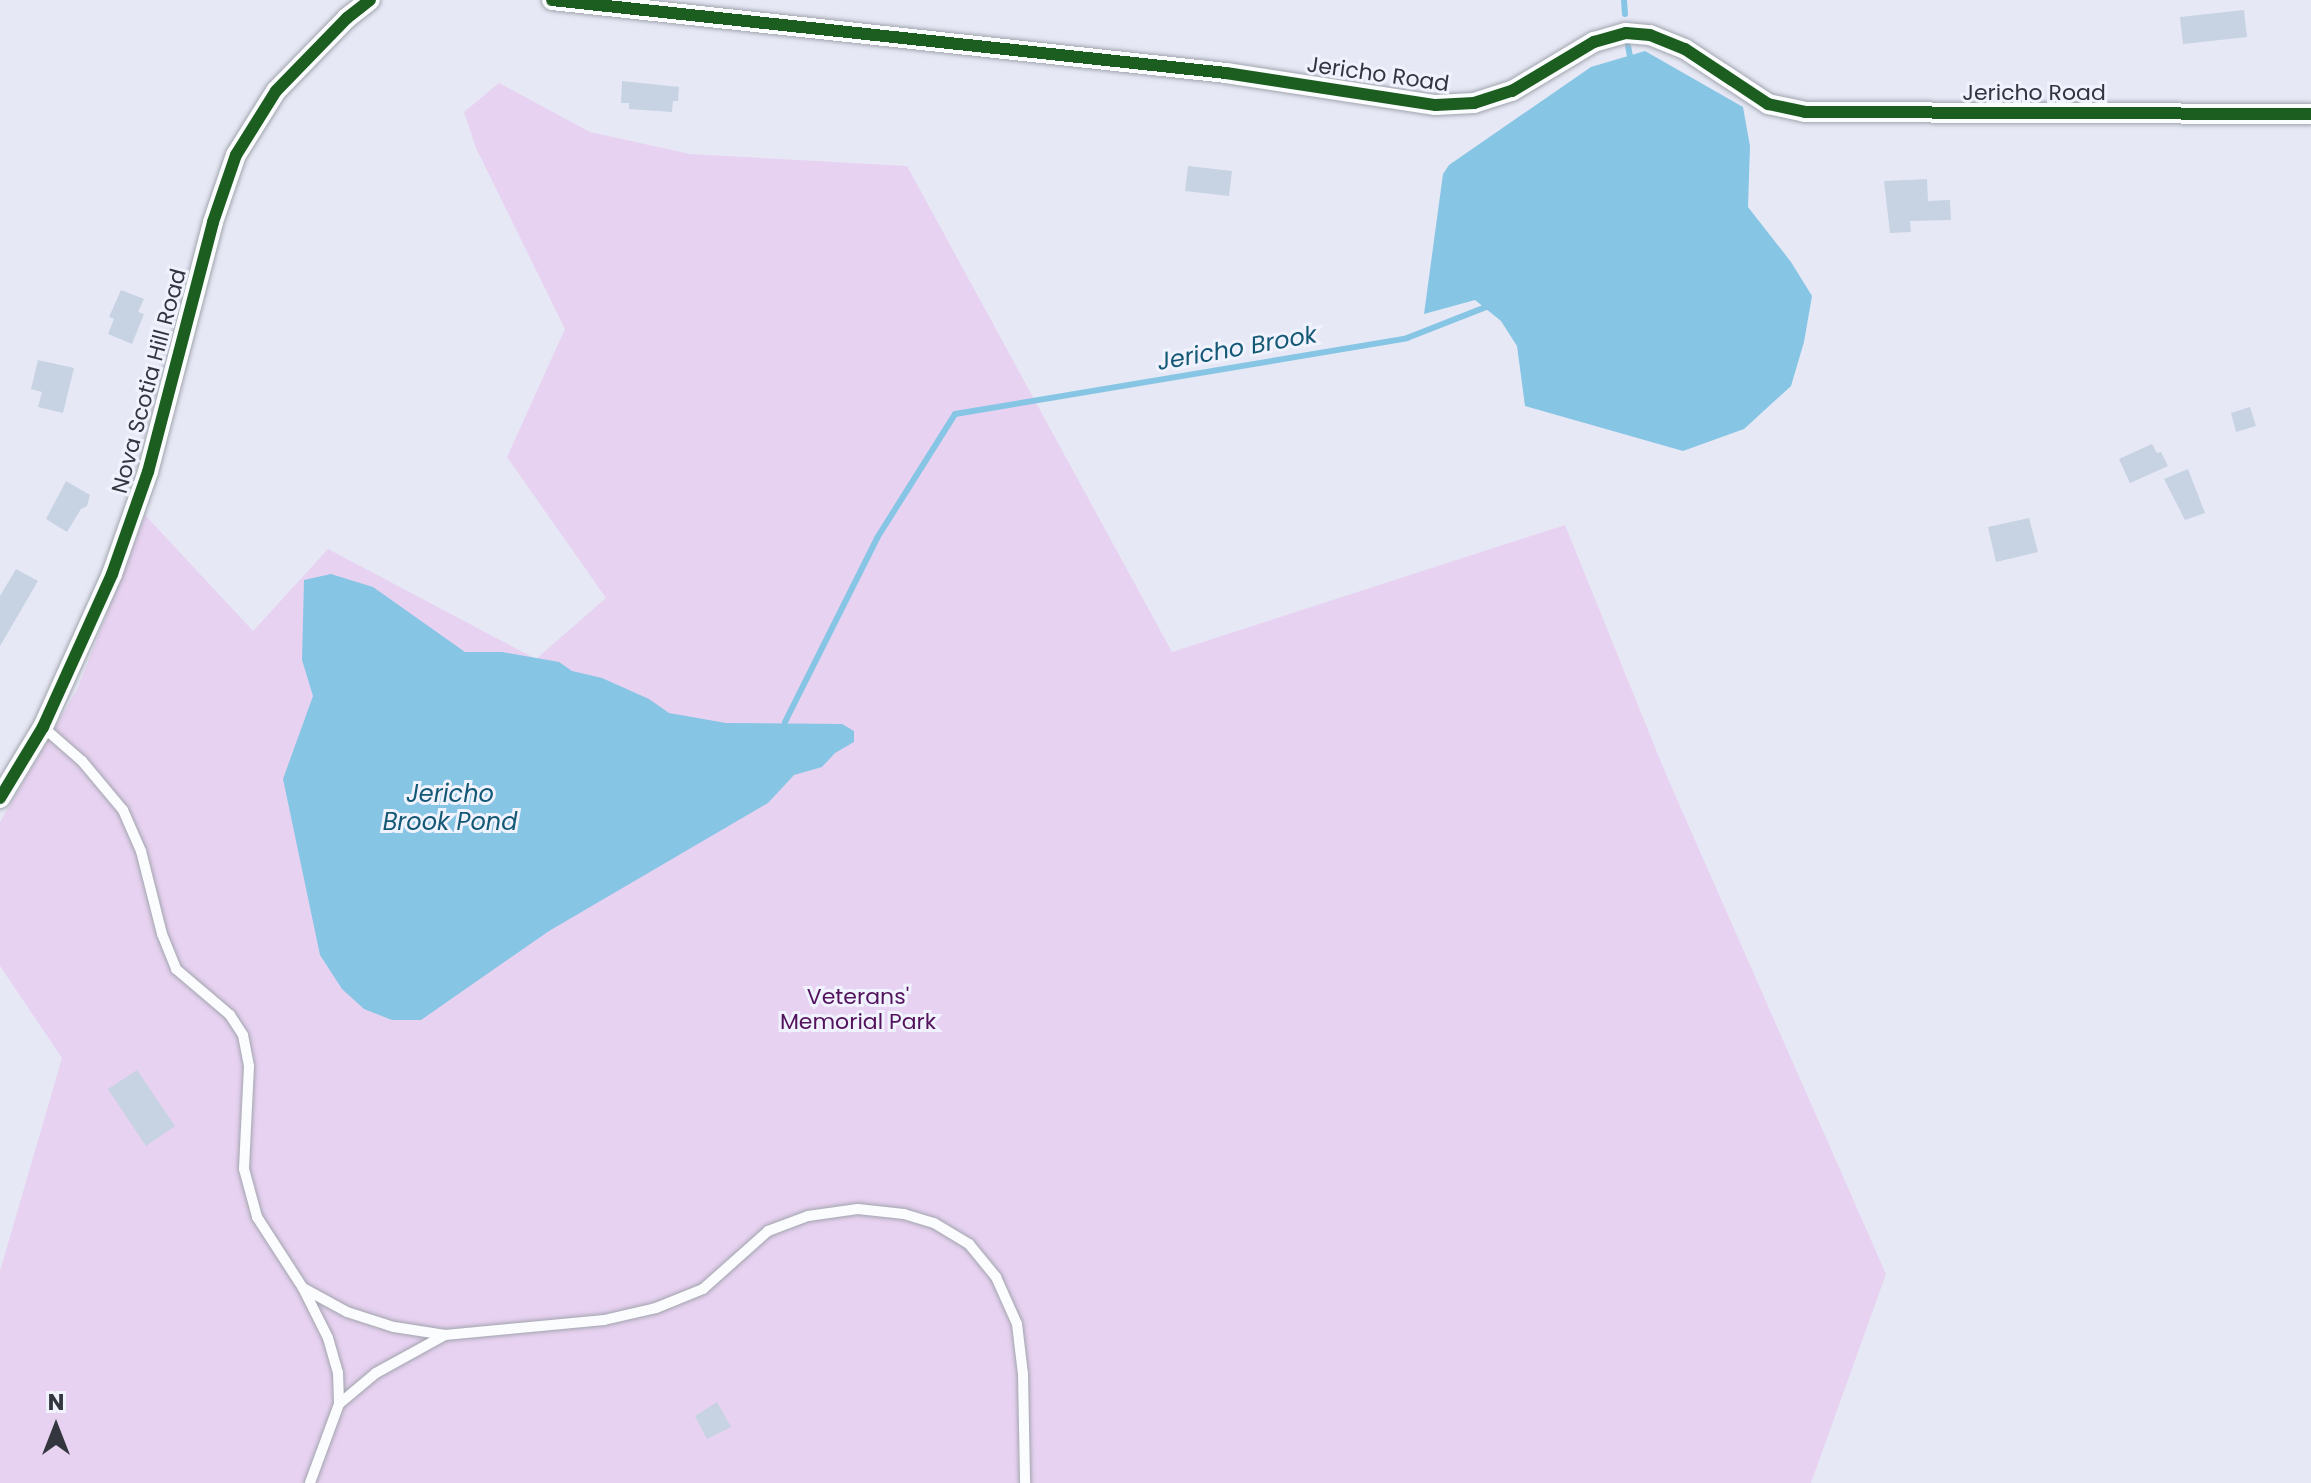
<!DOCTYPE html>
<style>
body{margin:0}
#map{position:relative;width:2311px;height:1483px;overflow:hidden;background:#e6e9f5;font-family:Poppins,sans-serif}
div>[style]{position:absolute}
.green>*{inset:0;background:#e7d2f1}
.water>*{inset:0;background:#87c5e5}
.stream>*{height:6px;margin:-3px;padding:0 3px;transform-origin:3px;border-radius:3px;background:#87c5e5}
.building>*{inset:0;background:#c7d2e3}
.roads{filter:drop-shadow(0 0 2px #a2a4ae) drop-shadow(0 0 2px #a2a4ae)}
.service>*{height:10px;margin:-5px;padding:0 5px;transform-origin:5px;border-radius:5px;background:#fbfcfe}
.minor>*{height:20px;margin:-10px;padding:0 10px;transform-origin:10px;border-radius:10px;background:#fbfcfe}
.cycleway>*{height:12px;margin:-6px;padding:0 6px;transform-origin:6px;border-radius:6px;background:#1b5e20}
span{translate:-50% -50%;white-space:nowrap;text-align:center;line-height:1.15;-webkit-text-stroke:6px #f0f3fe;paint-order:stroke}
.street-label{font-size:22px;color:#33353f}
.park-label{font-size:22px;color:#53125c}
.water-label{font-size:24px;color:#135874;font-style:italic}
.north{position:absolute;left:16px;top:1387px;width:80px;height:80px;-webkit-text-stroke:6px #f0f3fe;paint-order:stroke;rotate:0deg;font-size:22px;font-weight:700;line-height:32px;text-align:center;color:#33353f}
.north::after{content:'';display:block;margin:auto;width:28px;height:36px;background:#33353f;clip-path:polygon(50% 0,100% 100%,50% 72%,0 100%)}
</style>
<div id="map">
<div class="green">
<i style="clip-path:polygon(499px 83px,590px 132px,690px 154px,907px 166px,1172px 652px,1565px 525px,1665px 772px,1886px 1274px,1811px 1483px,0 1483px,0 1271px,62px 1058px,0 966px,0 822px,78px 688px,145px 515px,253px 631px,328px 549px,536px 659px,606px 598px,507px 457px,565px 329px,476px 148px,464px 112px)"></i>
</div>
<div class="water">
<i style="clip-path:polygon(1645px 51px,1743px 107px,1750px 146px,1748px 207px,1791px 262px,1812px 296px,1804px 342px,1791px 386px,1744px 429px,1683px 451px,1525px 406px,1517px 346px,1501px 321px,1475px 300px,1424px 314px,1443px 174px,1449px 165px,1591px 67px)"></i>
<i style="clip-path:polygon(331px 574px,373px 587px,465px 652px,502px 652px,559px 662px,572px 671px,602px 678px,649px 699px,669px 713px,726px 723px,842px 724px,854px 731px,854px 742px,835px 753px,822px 767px,794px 775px,768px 803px,549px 931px,421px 1020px,392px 1020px,364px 1009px,342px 989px,320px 955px,283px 779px,313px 696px,302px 660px,304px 580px)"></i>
</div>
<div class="stream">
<i style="left:1624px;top:0;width:14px;rotate:86deg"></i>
<i style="left:1628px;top:46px;width:15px;rotate:79deg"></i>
<i style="left:785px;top:722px;width:206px;rotate:-63.4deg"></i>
<i style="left:877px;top:538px;width:146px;rotate:-57.8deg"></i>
<i style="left:955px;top:414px;width:458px;rotate:-9.5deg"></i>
<i style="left:1407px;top:338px;width:90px;rotate:-21.4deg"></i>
</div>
<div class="building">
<i style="clip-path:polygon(2244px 10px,2247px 37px,2183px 44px,2180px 17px)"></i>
<i style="clip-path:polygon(622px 81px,679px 87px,678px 101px,673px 101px,672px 112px,629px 109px,629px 103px,621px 103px)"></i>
<i style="clip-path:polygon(1188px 166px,1232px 171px,1229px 196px,1185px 191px)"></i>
<i style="clip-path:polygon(1927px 179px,1928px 201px,1950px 200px,1951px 220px,1910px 221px,1911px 232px,1890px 233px,1884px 181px)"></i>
<i style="clip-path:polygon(121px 290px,144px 299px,138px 312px,144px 314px,132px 344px,108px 334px,114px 319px,109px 317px)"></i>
<i style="clip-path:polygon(38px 360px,74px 368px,63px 413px,38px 407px,42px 392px,31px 389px)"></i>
<i style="clip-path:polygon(2250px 407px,2256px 426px,2236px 432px,2231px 413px)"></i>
<i style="clip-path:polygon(2152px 444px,2157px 453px,2161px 452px,2168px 466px,2130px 483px,2119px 459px)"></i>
<i style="clip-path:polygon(2188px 469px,2205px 513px,2185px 520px,2164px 479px)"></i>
<i style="clip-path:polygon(66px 481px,90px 495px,87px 506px,81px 509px,67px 532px,46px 519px)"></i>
<i style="clip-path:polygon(2029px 518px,2038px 552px,1996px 562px,1988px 527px)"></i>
<i style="clip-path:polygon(16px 569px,38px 581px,0 646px,0 596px)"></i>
<i style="clip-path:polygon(137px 1070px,175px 1126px,146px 1146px,108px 1089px)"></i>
<i style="clip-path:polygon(717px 1402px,731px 1427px,707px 1439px,695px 1416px)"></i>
</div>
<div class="roads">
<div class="service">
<i style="left:43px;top:727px;width:52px;rotate:41.1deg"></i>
<i style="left:82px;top:761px;width:64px;rotate:50.1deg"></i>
<i style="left:123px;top:810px;width:45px;rotate:66.3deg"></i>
<i style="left:141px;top:851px;width:86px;rotate:75.8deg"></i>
<i style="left:162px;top:934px;width:38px;rotate:68deg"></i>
<i style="left:176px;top:969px;width:71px;rotate:40.4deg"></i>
<i style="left:230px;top:1015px;width:24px;rotate:57deg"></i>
<i style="left:243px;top:1035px;width:32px;rotate:79deg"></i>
<i style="left:249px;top:1066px;width:103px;rotate:92.8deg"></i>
<i style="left:244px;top:1169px;width:50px;rotate:74.8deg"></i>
<i style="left:257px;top:1217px;width:85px;rotate:57.1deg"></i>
<i style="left:303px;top:1288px;width:56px;rotate:63.4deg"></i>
<i style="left:328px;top:1338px;width:36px;rotate:74deg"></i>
<i style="left:338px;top:1373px;width:31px;rotate:88deg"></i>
<i style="left:339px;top:1404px;width:84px;rotate:110.2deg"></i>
<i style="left:303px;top:1288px;width:50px;rotate:28.6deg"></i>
<i style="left:347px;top:1312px;width:49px;rotate:17.7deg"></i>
<i style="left:394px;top:1327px;width:52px;rotate:8.9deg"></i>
<i style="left:445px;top:1335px;width:160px;rotate:-5.4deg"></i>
<i style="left:604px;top:1320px;width:53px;rotate:-13deg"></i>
<i style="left:656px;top:1308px;width:51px;rotate:-22deg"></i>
<i style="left:703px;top:1289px;width:87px;rotate:-41.7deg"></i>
<i style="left:768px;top:1231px;width:43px;rotate:-20.6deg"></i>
<i style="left:808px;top:1216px;width:50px;rotate:-8deg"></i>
<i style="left:858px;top:1209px;width:46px;rotate:6.2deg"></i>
<i style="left:904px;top:1214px;width:31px;rotate:17deg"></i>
<i style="left:934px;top:1223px;width:41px;rotate:31deg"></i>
<i style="left:969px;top:1244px;width:43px;rotate:50.7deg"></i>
<i style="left:996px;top:1277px;width:51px;rotate:65.9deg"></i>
<i style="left:1017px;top:1324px;width:50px;rotate:83.2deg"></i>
<i style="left:1023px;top:1374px;width:109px;rotate:88.9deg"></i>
<i style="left:339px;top:1404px;width:48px;rotate:-40deg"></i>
<i style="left:376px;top:1373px;width:79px;rotate:-28.8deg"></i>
</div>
<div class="minor">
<i style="left:552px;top:0;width:678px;rotate:6.18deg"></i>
<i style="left:1226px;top:73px;width:212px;rotate:8.7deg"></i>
<i style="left:1436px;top:105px;width:38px;rotate:-3deg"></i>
<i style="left:1474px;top:103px;width:40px;rotate:-18deg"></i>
<i style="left:1512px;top:91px;width:96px;rotate:-30.9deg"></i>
<i style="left:1594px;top:42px;width:33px;rotate:-16deg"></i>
<i style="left:1626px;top:33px;width:24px;rotate:5deg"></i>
<i style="left:1650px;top:35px;width:38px;rotate:22deg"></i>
<i style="left:1685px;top:49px;width:100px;rotate:33.5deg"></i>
<i style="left:1768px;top:104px;width:38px;rotate:12deg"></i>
<i style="left:1805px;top:112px;width:506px;rotate:0.23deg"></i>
<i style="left:0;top:798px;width:83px;rotate:-58.8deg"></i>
<i style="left:43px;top:727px;width:168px;rotate:-65.7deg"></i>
<i style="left:112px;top:574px;width:108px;rotate:-70.6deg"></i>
<i style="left:148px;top:472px;width:258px;rotate:-75.4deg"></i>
<i style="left:213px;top:222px;width:71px;rotate:-71.1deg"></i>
<i style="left:236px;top:155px;width:75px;rotate:-58deg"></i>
<i style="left:276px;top:91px;width:102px;rotate:-45.8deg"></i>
<i style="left:347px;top:18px;width:29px;rotate:-38deg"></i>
</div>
</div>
<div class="cycleway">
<i style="left:552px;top:0;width:678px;rotate:6.18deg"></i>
<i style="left:1226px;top:73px;width:212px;rotate:8.7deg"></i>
<i style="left:1436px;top:105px;width:38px;rotate:-3deg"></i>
<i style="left:1474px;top:103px;width:40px;rotate:-18deg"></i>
<i style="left:1512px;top:91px;width:96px;rotate:-30.9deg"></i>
<i style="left:1594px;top:42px;width:33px;rotate:-16deg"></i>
<i style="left:1626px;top:33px;width:24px;rotate:5deg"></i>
<i style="left:1650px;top:35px;width:38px;rotate:22deg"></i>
<i style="left:1685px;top:49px;width:100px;rotate:33.5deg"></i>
<i style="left:1768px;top:104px;width:38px;rotate:12deg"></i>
<i style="left:1805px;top:112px;width:506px;rotate:0.23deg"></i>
<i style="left:0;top:798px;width:83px;rotate:-58.8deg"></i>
<i style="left:43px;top:727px;width:168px;rotate:-65.7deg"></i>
<i style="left:112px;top:574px;width:108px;rotate:-70.6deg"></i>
<i style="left:148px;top:472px;width:258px;rotate:-75.4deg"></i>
<i style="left:213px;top:222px;width:71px;rotate:-71.1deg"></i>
<i style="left:236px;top:155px;width:75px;rotate:-58deg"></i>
<i style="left:276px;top:91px;width:102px;rotate:-45.8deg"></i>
<i style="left:347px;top:18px;width:29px;rotate:-38deg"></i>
</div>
<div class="street-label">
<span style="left:1378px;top:74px;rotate:8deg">Jericho Road</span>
<span style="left:2034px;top:93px">Jericho Road</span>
<span style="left:149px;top:381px;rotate:-75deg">Nova Scotia Hill Road</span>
</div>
<div class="park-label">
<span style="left:858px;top:1009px">Veterans'<br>Memorial Park</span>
</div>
<div class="water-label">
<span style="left:1237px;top:348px;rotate:-10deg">Jericho Brook</span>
<span style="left:450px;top:808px">Jericho<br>Brook Pond</span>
</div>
<div class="north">N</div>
</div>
